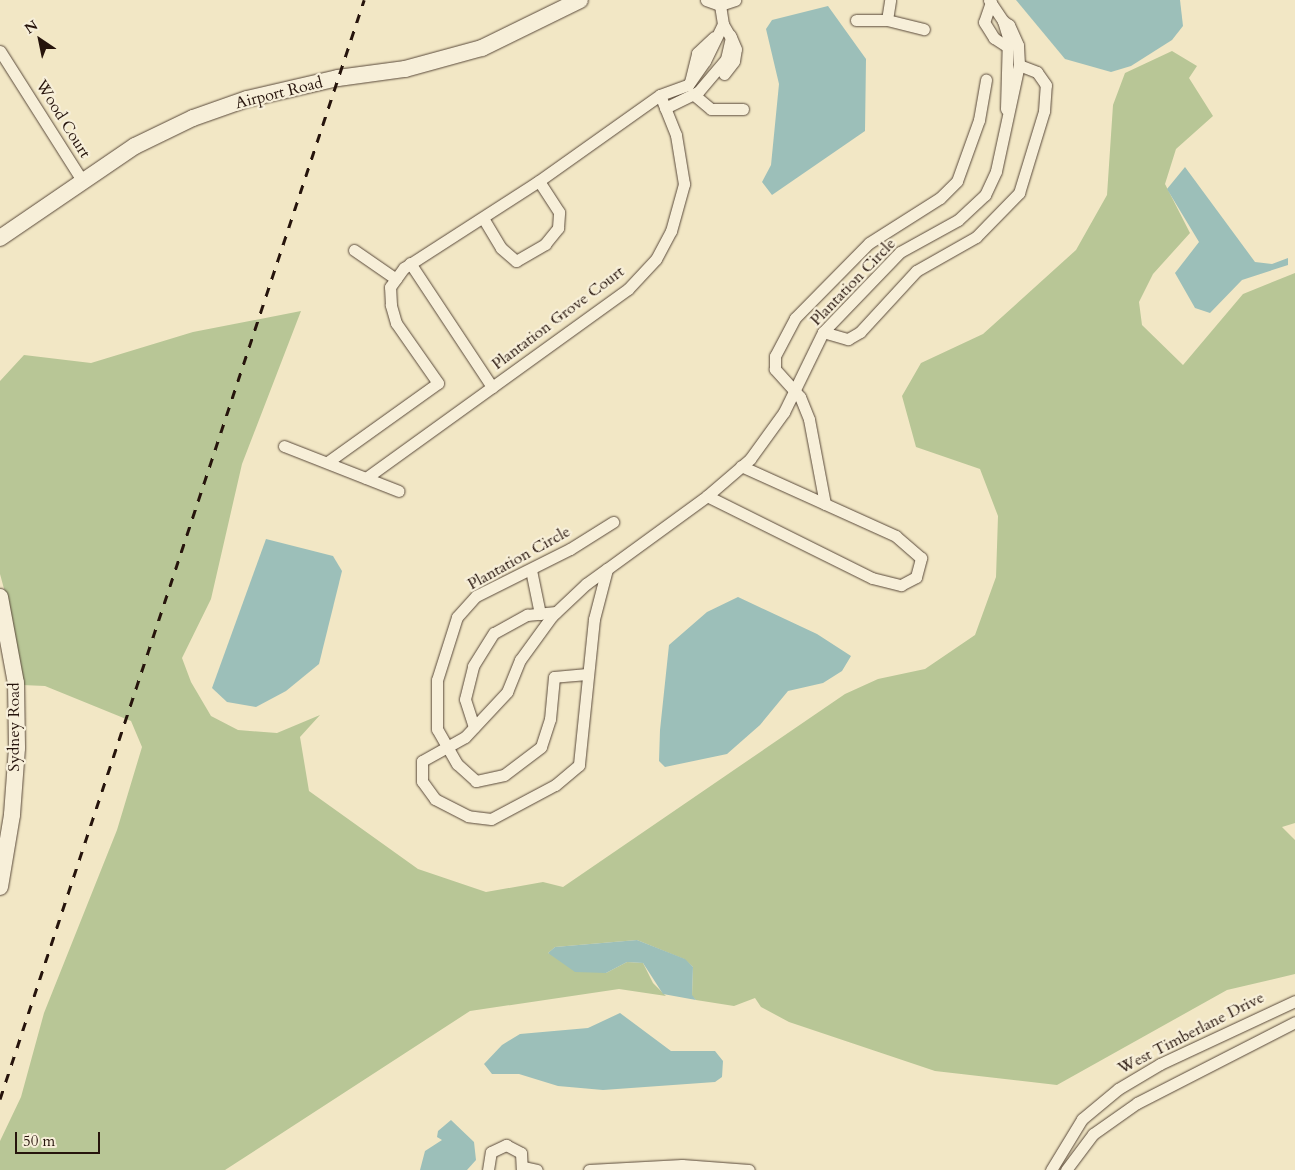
<!DOCTYPE html>
<style>
body{margin:0}
#map{position:relative;width:1295px;height:1170px;overflow:hidden;background:#f2e7c5;font-family:Cardo,serif}
div>[style]{position:absolute}
.green>*{inset:0;background:#b8c696}
.water>*{inset:0;background:#9cbfb9}
.roads{filter:drop-shadow(0 0 1px #59493a) drop-shadow(0 0 1px #59493a)}
.street>*{height:11px;margin:-5.5px;padding:0 5.5px;transform-origin:5.5px;border-radius:5.5px;background:#f7efd9}
.secondary>*{height:16px;margin:-8px;padding:0 8px;transform-origin:8px;border-radius:8px;background:#f7efd9}
.rail>*{height:3px;margin-top:-1.5px;transform-origin:0;background:repeating-linear-gradient(90deg,#26140c 0 9px,transparent 0 18px)}
span{translate:-50% -50%;white-space:nowrap;text-align:center;line-height:1.15;-webkit-text-stroke:4.5px #f7efd9;paint-order:stroke}
.street-label{font-size:16px;color:#26140c}
.north{position:absolute;left:15px;top:15px;width:50px;height:50px;-webkit-text-stroke:4px #f7efd9;paint-order:stroke;rotate:326deg;font-size:14px;font-weight:700;line-height:20px;text-align:center;color:#26140c}
.north::after{content:'';display:block;margin:auto;width:18px;height:22px;background:#26140c;clip-path:polygon(50% 0,100% 100%,50% 72%,0 100%)}
.scale{position:absolute;left:15px;top:1132px;width:85px;height:22px;box-sizing:border-box;border:2px solid #26140c;border-top:0;padding-left:6px;font-size:15px;line-height:18px;white-space:nowrap;color:#26140c;-webkit-text-stroke:4px #f7efd9;paint-order:stroke}
</style>
<div id="map">
<div class="green">
<i style="clip-path:polygon(1172px 51px,1197px 66px,1189px 78px,1213px 116px,1176px 149px,1165px 184px,1190px 233px,1153px 274px,1139px 302px,1142px 325px,1183px 365px,1243px 294px,1295px 273px,1295px 823px,1282px 827px,1295px 840px,1295px 974px,1227px 990px,1057px 1085px,935px 1071px,789px 1022px,761px 1007px,755px 998px,734px 1006px,696px 1000px,692px 996px,693px 967px,684px 959px,637px 940px,555px 947px,548px 953px,606px 973px,627px 962px,643px 963px,653px 983px,666px 996px,619px 989px,470px 1011px,225px 1170px,0 1170px,0 1141px,21px 1097px,44px 1013px,117px 830px,142px 747px,131px 721px,45px 686px,22px 685px,12px 618px,0 574px,0 381px,24px 355px,91px 363px,193px 332px,301px 311px,242px 464px,211px 599px,182px 658px,191px 682px,211px 716px,238px 730px,277px 733px,320px 715px,300px 737px,309px 791px,418px 869px,486px 892px,543px 882px,563px 887px,845px 694px,878px 679px,925px 669px,975px 635px,996px 577px,998px 516px,980px 469px,916px 447px,902px 396px,921px 363px,983px 334px,1076px 250px,1107px 195px,1113px 105px,1125px 73px)"></i>
</div>
<div class="water">
<i style="clip-path:polygon(1016px 0,1180px 0,1183px 26px,1172px 40px,1131px 66px,1111px 72px,1065px 59px)"></i>
<i style="clip-path:polygon(828px 6px,866px 59px,865px 131px,772px 195px,762px 182px,771px 165px,779px 84px,766px 29px,772px 20px)"></i>
<i style="clip-path:polygon(1185px 167px,1255px 262px,1272px 264px,1288px 258px,1288px 265px,1242px 280px,1210px 313px,1195px 308px,1175px 273px,1199px 242px,1167px 189px)"></i>
<i style="clip-path:polygon(266px 539px,333px 556px,342px 571px,319px 664px,286px 691px,256px 707px,227px 702px,212px 688px)"></i>
<i style="clip-path:polygon(738px 597px,817px 634px,851px 656px,842px 671px,823px 683px,788px 691px,760px 725px,727px 754px,665px 767px,659px 761px,660px 730px,669px 645px,707px 612px)"></i>
<i style="clip-path:polygon(637px 940px,685px 959px,693px 967px,692px 995px,696px 1000px,663px 994px,643px 963px,627px 962px,606px 973px,575px 972px,548px 953px,555px 947px)"></i>
<i style="clip-path:polygon(620px 1013px,671px 1051px,715px 1051px,723px 1061px,722px 1077px,715px 1082px,603px 1090px,558px 1086px,519px 1074px,492px 1074px,484px 1064px,502px 1045px,520px 1034px,588px 1028px)"></i>
<i style="clip-path:polygon(451px 1120px,474px 1142px,476px 1160px,467px 1170px,420px 1170px,425px 1151px,442px 1140px,437px 1137px,438px 1131px)"></i>
</div>
<div class="roads">
<div class="street">
<i style="left:706px;top:0;width:15px;rotate:20deg"></i>
<i style="left:720px;top:5px;width:16px;rotate:-18deg"></i>
<i style="left:989px;top:0;width:25px;rotate:56deg"></i>
<i style="left:1003px;top:21px;width:17px;rotate:73deg"></i>
<i style="left:1008px;top:37px;width:72px;rotate:91.6deg"></i>
<i style="left:991px;top:2px;width:21px;rotate:109deg"></i>
<i style="left:984px;top:22px;width:19px;rotate:58deg"></i>
<i style="left:994px;top:38px;width:17px;rotate:33deg"></i>
<i style="left:856px;top:20px;width:31px"></i>
<i style="left:887px;top:20px;width:38px;rotate:14deg"></i>
<i style="left:887px;top:20px;width:20px;rotate:-81deg"></i>
<i style="left:0;top:51px;width:153px;rotate:57.6deg"></i>
<i style="left:724px;top:74px;width:16px;rotate:-52deg"></i>
<i style="left:734px;top:61px;width:12px;rotate:-81deg"></i>
<i style="left:736px;top:49px;width:15px;rotate:-113deg"></i>
<i style="left:690px;top:82px;width:30px;rotate:-76deg"></i>
<i style="left:697px;top:53px;width:23px;rotate:-43deg"></i>
<i style="left:693px;top:94px;width:23px;rotate:40deg"></i>
<i style="left:711px;top:109px;width:32px"></i>
<i style="left:665px;top:108px;width:37px;rotate:-26deg"></i>
<i style="left:698px;top:92px;width:43px;rotate:-49.7deg"></i>
<i style="left:726px;top:59px;width:22px;rotate:-77deg"></i>
<i style="left:731px;top:38px;width:16px;rotate:-120deg"></i>
<i style="left:723px;top:24px;width:19px;rotate:-99deg"></i>
<i style="left:483px;top:218px;width:35px;rotate:59deg"></i>
<i style="left:501px;top:248px;width:20px;rotate:41deg"></i>
<i style="left:516px;top:261px;width:34px;rotate:-30deg"></i>
<i style="left:545px;top:244px;width:21px;rotate:-51deg"></i>
<i style="left:558px;top:228px;width:16px;rotate:-86deg"></i>
<i style="left:559px;top:212px;width:37px;rotate:-123deg"></i>
<i style="left:354px;top:250px;width:51px;rotate:34.6deg"></i>
<i style="left:410px;top:263px;width:149px;rotate:56.5deg"></i>
<i style="left:823px;top:332px;width:26px;rotate:16deg"></i>
<i style="left:848px;top:339px;width:14px;rotate:-30deg"></i>
<i style="left:860px;top:332px;width:83px;rotate:-47.4deg"></i>
<i style="left:916px;top:271px;width:69px;rotate:-29.5deg"></i>
<i style="left:976px;top:237px;width:62px;rotate:-45.7deg"></i>
<i style="left:1019px;top:193px;width:86px;rotate:-73deg"></i>
<i style="left:1044px;top:111px;width:26px;rotate:-86deg"></i>
<i style="left:1046px;top:85px;width:16px;rotate:-125deg"></i>
<i style="left:1037px;top:72px;width:19px;rotate:-159deg"></i>
<i style="left:284px;top:446px;width:123px;rotate:21.4deg"></i>
<i style="left:329px;top:461px;width:134px;rotate:-35.6deg"></i>
<i style="left:438px;top:383px;width:73px;rotate:-125deg"></i>
<i style="left:396px;top:323px;width:19px;rotate:-106deg"></i>
<i style="left:391px;top:305px;width:18px;rotate:-93deg"></i>
<i style="left:390px;top:287px;width:24px;rotate:-54deg"></i>
<i style="left:404px;top:268px;width:157px;rotate:-32.8deg"></i>
<i style="left:536px;top:183px;width:152px;rotate:-35.4deg"></i>
<i style="left:660px;top:95px;width:30px;rotate:-20deg"></i>
<i style="left:688px;top:85px;width:29px;rotate:-55deg"></i>
<i style="left:705px;top:61px;width:41px;rotate:-64.1deg"></i>
<i style="left:366px;top:478px;width:323px;rotate:-35.8deg"></i>
<i style="left:628px;top:289px;width:41px;rotate:-47deg"></i>
<i style="left:656px;top:259px;width:32px;rotate:-62deg"></i>
<i style="left:671px;top:231px;width:49px;rotate:-74.5deg"></i>
<i style="left:684px;top:184px;width:50px;rotate:-99.3deg"></i>
<i style="left:676px;top:135px;width:43px;rotate:-111.8deg"></i>
<i style="left:707px;top:496px;width:184px;rotate:26.4deg"></i>
<i style="left:872px;top:578px;width:30px;rotate:14deg"></i>
<i style="left:901px;top:585px;width:17px;rotate:-28deg"></i>
<i style="left:916px;top:577px;width:20px;rotate:-75deg"></i>
<i style="left:921px;top:558px;width:33px;rotate:-139deg"></i>
<i style="left:896px;top:536px;width:170px;rotate:-155.7deg"></i>
<i style="left:825px;top:504px;width:86px;rotate:-100.7deg"></i>
<i style="left:809px;top:419px;width:24px;rotate:-112deg"></i>
<i style="left:800px;top:397px;width:38px;rotate:-132deg"></i>
<i style="left:775px;top:369px;width:13px;rotate:-90deg"></i>
<i style="left:775px;top:356px;width:43px;rotate:-62.2deg"></i>
<i style="left:795px;top:318px;width:105px;rotate:-45.4deg"></i>
<i style="left:869px;top:243px;width:84px;rotate:-32.4deg"></i>
<i style="left:940px;top:198px;width:24px;rotate:-45deg"></i>
<i style="left:957px;top:181px;width:65px;rotate:-70.2deg"></i>
<i style="left:979px;top:120px;width:41px;rotate:-80.1deg"></i>
<i style="left:607px;top:569px;width:52px;rotate:104.6deg"></i>
<i style="left:594px;top:619px;width:147px;rotate:95.9deg"></i>
<i style="left:579px;top:765px;width:31px;rotate:140deg"></i>
<i style="left:555px;top:785px;width:72px;rotate:152deg"></i>
<i style="left:491px;top:819px;width:23px;rotate:-173deg"></i>
<i style="left:468px;top:816px;width:37px;rotate:-153deg"></i>
<i style="left:435px;top:799px;width:22px;rotate:-126deg"></i>
<i style="left:422px;top:781px;width:20px;rotate:-90deg"></i>
<i style="left:422px;top:761px;width:49px;rotate:-29.2deg"></i>
<i style="left:465px;top:737px;width:62px;rotate:-47deg"></i>
<i style="left:507px;top:692px;width:35px;rotate:-68deg"></i>
<i style="left:520px;top:660px;width:54px;rotate:-54deg"></i>
<i style="left:552px;top:616px;width:47px;rotate:-43.3deg"></i>
<i style="left:586px;top:584px;width:26px;rotate:-36deg"></i>
<i style="left:607px;top:569px;width:124px;rotate:-36.1deg"></i>
<i style="left:707px;top:496px;width:57px;rotate:-40.7deg"></i>
<i style="left:750px;top:459px;width:58px;rotate:-54.1deg"></i>
<i style="left:784px;top:412px;width:89px;rotate:-64deg"></i>
<i style="left:823px;top:332px;width:111px;rotate:-46.1deg"></i>
<i style="left:900px;top:252px;width:66px;rotate:-28.9deg"></i>
<i style="left:958px;top:220px;width:37px;rotate:-43deg"></i>
<i style="left:985px;top:195px;width:26px;rotate:-65deg"></i>
<i style="left:996px;top:171px;width:108px;rotate:-77.8deg"></i>
<i style="left:1019px;top:65px;width:20px;rotate:-93deg"></i>
<i style="left:1018px;top:45px;width:22px;rotate:-114deg"></i>
<i style="left:1009px;top:25px;width:7px;rotate:-146deg"></i>
<i style="left:531px;top:570px;width:45px;rotate:78.4deg"></i>
<i style="left:587px;top:674px;width:33px;rotate:175deg"></i>
<i style="left:554px;top:677px;width:42px;rotate:95.4deg"></i>
<i style="left:550px;top:719px;width:29px;rotate:108deg"></i>
<i style="left:541px;top:747px;width:46px;rotate:142.9deg"></i>
<i style="left:504px;top:775px;width:29px;rotate:168deg"></i>
<i style="left:476px;top:781px;width:25px;rotate:-138deg"></i>
<i style="left:457px;top:764px;width:40px;rotate:-119.7deg"></i>
<i style="left:437px;top:729px;width:49px;rotate:-90deg"></i>
<i style="left:437px;top:680px;width:66px;rotate:-72.4deg"></i>
<i style="left:457px;top:617px;width:28px;rotate:-48deg"></i>
<i style="left:476px;top:596px;width:105px;rotate:-26.6deg"></i>
<i style="left:570px;top:549px;width:51px;rotate:-32.1deg"></i>
<i style="left:474px;top:727px;width:29px;rotate:-108deg"></i>
<i style="left:465px;top:699px;width:34px;rotate:-76deg"></i>
<i style="left:473px;top:666px;width:39px;rotate:-58deg"></i>
<i style="left:494px;top:633px;width:38px;rotate:-29deg"></i>
<i style="left:527px;top:615px;width:29px;rotate:-6deg"></i>
<i style="left:523px;top:1167px;width:14px;rotate:12deg"></i>
<i style="left:488px;top:1170px;width:18px;rotate:-81deg"></i>
<i style="left:491px;top:1152px;width:17px;rotate:-25deg"></i>
<i style="left:506px;top:1145px;width:17px;rotate:28deg"></i>
<i style="left:521px;top:1153px;width:17px;rotate:87deg"></i>
<i style="left:589px;top:1170px;width:93px;rotate:-3.1deg"></i>
<i style="left:682px;top:1165px;width:67px;rotate:4.3deg"></i>
<i style="left:1051px;top:1170px;width:60px;rotate:-58.7deg"></i>
<i style="left:1082px;top:1119px;width:47px;rotate:-39.8deg"></i>
<i style="left:1118px;top:1089px;width:49px;rotate:-30.8deg"></i>
<i style="left:1160px;top:1064px;width:149px;rotate:-25deg"></i>
<i style="left:1066px;top:1170px;width:45px;rotate:-53.1deg"></i>
<i style="left:1093px;top:1134px;width:54px;rotate:-35.2deg"></i>
<i style="left:1137px;top:1103px;width:178px;rotate:-27.1deg"></i>
</div>
<div class="secondary">
<i style="left:0;top:238px;width:163px;rotate:-34.3deg"></i>
<i style="left:135px;top:146px;width:64px;rotate:-25.8deg"></i>
<i style="left:193px;top:118px;width:57px;rotate:-19.4deg"></i>
<i style="left:247px;top:99px;width:93px;rotate:-13deg"></i>
<i style="left:338px;top:78px;width:68px;rotate:-7.7deg"></i>
<i style="left:405px;top:69px;width:80px;rotate:-15.3deg"></i>
<i style="left:482px;top:48px;width:109px;rotate:-26.1deg"></i>
<i style="left:0;top:597px;width:87px;rotate:79.5deg"></i>
<i style="left:16px;top:683px;width:65px;rotate:89.1deg"></i>
<i style="left:17px;top:748px;width:67px;rotate:94.3deg"></i>
<i style="left:12px;top:815px;width:73px;rotate:99.5deg"></i>
</div>
</div>
<div class="rail">
<i style="left:0;top:1099px;width:1158px;rotate:-71.67deg"></i>
</div>
<div class="street-label">
<span style="left:279px;top:93px;rotate:-14deg">Airport Road</span>
<span style="left:63px;top:119px;rotate:58deg">Wood Court</span>
<span style="left:853px;top:282px;rotate:-46deg">Plantation Circle</span>
<span style="left:558px;top:318px;rotate:-37deg">Plantation Grove Court</span>
<span style="left:519px;top:558px;rotate:-29deg">Plantation Circle</span>
<span style="left:14px;top:727px;rotate:-90deg">Sydney Road</span>
<span style="left:1191px;top:1033px;rotate:-27deg">West Timberlane Drive</span>
</div>
<div class="north">N</div>
<div class="scale">50 m</div>
</div>
